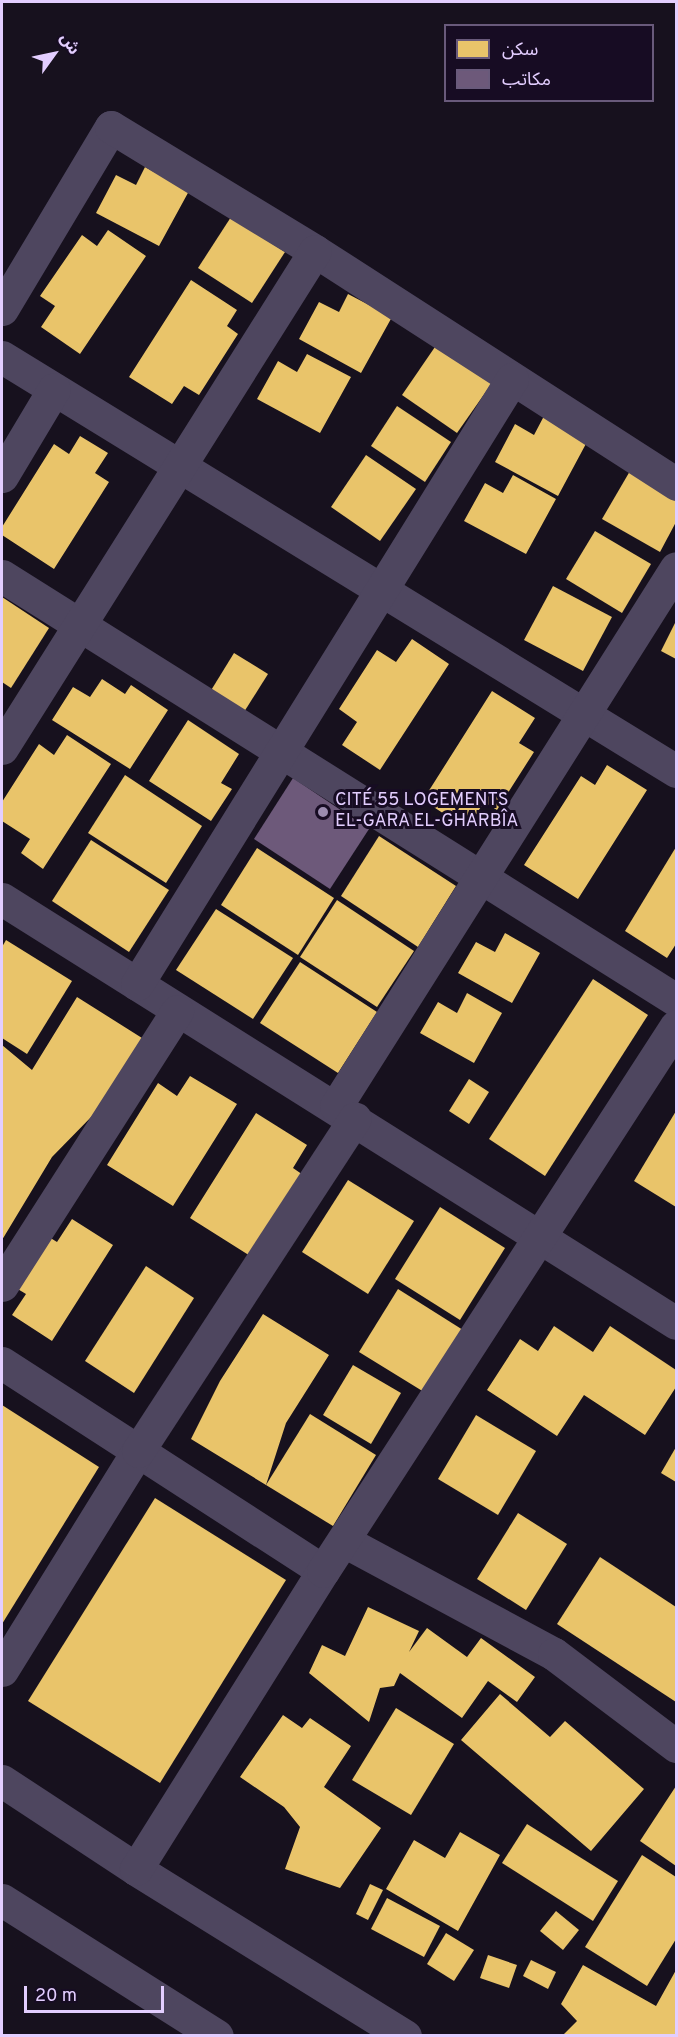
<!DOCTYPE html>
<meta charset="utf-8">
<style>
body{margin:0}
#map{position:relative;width:678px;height:2037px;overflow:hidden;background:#17111e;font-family:Overpass,"Noto Sans Arabic",sans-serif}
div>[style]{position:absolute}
.homes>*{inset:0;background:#e9c46a}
.offices>*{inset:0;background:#6d597a}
.minor>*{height:33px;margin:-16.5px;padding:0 16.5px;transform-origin:16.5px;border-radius:16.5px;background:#4e465f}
.tertiary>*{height:33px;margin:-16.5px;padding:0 16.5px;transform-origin:16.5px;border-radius:16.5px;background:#4e465f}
.dots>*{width:16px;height:16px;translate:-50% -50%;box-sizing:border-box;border:3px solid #170c23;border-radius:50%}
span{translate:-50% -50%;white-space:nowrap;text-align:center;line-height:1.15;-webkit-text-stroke:6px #170c23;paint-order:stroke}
.poi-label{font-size:18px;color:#e3ceff}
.left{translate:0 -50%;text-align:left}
.frame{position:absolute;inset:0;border:3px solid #e3ceff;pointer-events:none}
.legend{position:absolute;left:444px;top:24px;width:210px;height:78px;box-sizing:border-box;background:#170c23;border:2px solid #695a7b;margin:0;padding:8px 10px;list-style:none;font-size:18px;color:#e3ceff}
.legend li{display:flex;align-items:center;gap:12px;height:30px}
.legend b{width:30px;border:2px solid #695a7b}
.north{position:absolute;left:24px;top:24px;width:60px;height:60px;-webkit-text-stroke:4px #170c23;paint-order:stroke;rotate:57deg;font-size:16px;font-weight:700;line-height:24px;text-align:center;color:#e3ceff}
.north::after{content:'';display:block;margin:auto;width:21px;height:27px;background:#e3ceff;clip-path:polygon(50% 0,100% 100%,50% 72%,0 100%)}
.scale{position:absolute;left:24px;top:1986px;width:140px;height:27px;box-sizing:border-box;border:3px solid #e3ceff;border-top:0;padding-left:8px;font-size:18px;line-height:21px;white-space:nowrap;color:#e3ceff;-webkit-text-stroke:4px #170c23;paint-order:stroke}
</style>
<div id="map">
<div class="homes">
<i style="clip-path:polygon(145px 167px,189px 191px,159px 246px,96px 213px,116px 175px,136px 185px)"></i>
<i style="clip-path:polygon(231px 217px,285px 252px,252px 303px,198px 268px)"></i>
<i style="clip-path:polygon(108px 230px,146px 256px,80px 354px,41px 327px,55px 306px,40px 296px,82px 235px,97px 246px)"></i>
<i style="clip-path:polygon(191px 280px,237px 310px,227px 326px,238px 334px,199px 395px,184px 386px,172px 404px,129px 377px)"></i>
<i style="clip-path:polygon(348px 294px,392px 317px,361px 373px,299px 339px,319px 302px,339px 312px)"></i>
<i style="clip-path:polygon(437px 344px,492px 383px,457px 433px,402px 395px)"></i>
<i style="clip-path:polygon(307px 354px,351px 377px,320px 433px,257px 399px,278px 361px,297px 372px)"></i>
<i style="clip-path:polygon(397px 406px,451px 442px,425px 482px,371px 446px)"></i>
<i style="clip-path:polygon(544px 416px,588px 440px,558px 496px,495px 462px,515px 424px,534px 435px)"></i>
<i style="clip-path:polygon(80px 436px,108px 453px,95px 473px,109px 482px,54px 569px,2px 535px,2px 527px,54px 444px,69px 454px)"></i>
<i style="clip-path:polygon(366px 455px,416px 489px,380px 541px,331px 507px)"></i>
<i style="clip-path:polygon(630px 471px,676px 497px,676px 522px,660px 552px,602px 519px)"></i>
<i style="clip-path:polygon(513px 475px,556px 499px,526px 554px,464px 521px,485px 483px,503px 493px)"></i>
<i style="clip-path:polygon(595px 531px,651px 564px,622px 613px,566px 579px)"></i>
<i style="clip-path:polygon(553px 586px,612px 617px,583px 671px,524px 640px)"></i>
<i style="clip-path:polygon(2px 597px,49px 628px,11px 688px,2px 682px)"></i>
<i style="clip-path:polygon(676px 621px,676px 659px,661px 651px)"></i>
<i style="clip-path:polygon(412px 639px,449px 664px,380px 770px,342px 745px,357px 722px,339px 709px,377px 650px,396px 662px)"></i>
<i style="clip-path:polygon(234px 653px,268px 674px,244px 712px,210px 692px)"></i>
<i style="clip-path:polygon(102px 679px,125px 694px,131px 685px,168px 710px,130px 769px,52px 720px,73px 687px,90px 697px)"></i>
<i style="clip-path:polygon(492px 691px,535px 718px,519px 743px,534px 752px,497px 810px,484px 802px,467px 829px,423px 800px)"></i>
<i style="clip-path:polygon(188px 720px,239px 754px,221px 783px,232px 789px,211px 821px,149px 781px)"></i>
<i style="clip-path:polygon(67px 735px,111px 764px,43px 869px,21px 853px,30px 839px,2px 821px,2px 802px,39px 744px,54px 755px)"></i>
<i style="clip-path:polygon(607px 765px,647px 790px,578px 899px,524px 865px,581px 776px,595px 785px)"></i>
<i style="clip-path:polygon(125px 775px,202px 826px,166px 883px,88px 833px)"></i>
<i style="clip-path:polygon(379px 836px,456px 886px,418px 947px,341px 896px)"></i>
<i style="clip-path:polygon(91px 840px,169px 890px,129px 952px,52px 901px)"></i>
<i style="clip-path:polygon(676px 847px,676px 944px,667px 958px,625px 931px)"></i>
<i style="clip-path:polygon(257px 848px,334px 898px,298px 955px,221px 905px)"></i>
<i style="clip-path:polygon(337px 900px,414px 951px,377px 1007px,300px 957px)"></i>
<i style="clip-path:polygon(216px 909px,293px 958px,253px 1019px,176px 970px)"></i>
<i style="clip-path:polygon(505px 933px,540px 953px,512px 1003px,458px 973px,476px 942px,495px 952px)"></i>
<i style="clip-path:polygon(6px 940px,72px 981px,27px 1054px,2px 1038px,2px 947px)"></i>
<i style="clip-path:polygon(300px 962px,377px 1012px,338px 1073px,260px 1023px)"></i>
<i style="clip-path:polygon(593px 979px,648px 1015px,545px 1176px,489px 1139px)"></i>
<i style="clip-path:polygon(467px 993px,502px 1013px,474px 1063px,420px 1033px,438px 1002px,457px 1013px)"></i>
<i style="clip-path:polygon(77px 997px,142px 1038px,97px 1111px,52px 1157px,2px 1240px,2px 1045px,32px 1070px)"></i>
<i style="clip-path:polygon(190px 1076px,237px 1104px,173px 1206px,107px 1165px,158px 1083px,177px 1096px)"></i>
<i style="clip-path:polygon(469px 1079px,489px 1092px,469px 1124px,449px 1111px)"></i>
<i style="clip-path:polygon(676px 1111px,676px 1207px,634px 1181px)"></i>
<i style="clip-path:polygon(256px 1113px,307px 1145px,293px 1168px,306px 1177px,255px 1259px,190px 1218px)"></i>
<i style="clip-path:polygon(348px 1180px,414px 1221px,368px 1294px,302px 1252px)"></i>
<i style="clip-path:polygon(440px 1207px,505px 1248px,460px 1320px,395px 1279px)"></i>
<i style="clip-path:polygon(72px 1219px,113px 1245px,52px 1341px,12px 1315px,26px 1294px,11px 1285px,44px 1234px,57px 1242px)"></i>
<i style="clip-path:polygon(146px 1266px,194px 1298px,134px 1393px,85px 1361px)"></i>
<i style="clip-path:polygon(398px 1289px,463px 1330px,424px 1392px,359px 1352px)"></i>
<i style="clip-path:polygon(263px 1314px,329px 1355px,286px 1423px,266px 1485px,191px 1439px,220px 1381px)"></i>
<i style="clip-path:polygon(554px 1326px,593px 1352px,610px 1326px,676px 1370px,676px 1387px,645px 1435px,584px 1395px,557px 1436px,487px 1390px,520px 1339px,538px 1351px)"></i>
<i style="clip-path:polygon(353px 1365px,401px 1393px,371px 1444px,323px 1415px)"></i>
<i style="clip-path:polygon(2px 1405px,99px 1467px,2px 1624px)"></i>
<i style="clip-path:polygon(310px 1414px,376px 1455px,333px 1526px,266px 1485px)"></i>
<i style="clip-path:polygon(476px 1415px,536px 1451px,498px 1515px,438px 1479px)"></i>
<i style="clip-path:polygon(676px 1447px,676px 1482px,661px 1473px)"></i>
<i style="clip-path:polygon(155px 1498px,286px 1580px,160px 1783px,28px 1701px)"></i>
<i style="clip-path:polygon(518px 1513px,567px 1544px,526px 1610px,477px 1579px)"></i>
<i style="clip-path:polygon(600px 1557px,676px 1607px,676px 1702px,557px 1624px)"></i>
<i style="clip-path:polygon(368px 1607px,419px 1631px,409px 1652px,427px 1628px,467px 1657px,481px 1638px,535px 1677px,517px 1702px,488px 1681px,462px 1718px,400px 1673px,394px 1686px,380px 1688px,369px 1722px,309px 1673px,322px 1645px,345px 1656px)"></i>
<i style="clip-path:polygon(500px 1694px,550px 1737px,565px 1721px,644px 1789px,591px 1851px,461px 1740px)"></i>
<i style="clip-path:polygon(396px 1708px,454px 1744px,411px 1815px,352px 1780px)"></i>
<i style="clip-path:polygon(283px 1715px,302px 1728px,310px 1718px,351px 1746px,324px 1787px,381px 1828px,340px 1888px,285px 1869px,300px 1827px,284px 1807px,240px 1777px)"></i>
<i style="clip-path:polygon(676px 1786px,676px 1866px,640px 1841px)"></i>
<i style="clip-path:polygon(527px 1824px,618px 1881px,593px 1921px,502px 1863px)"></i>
<i style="clip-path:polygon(460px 1832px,500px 1855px,458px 1931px,386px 1889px,414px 1840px,445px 1858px)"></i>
<i style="clip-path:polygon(642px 1855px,676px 1877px,676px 1939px,647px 1986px,585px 1947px)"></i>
<i style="clip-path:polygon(370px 1884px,383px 1890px,368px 1920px,356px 1914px)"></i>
<i style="clip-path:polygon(387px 1898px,440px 1926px,424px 1957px,371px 1929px)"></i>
<i style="clip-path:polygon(556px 1911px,579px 1930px,563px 1950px,540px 1931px)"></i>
<i style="clip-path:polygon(446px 1933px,474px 1950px,454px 1981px,427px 1964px)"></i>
<i style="clip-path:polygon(488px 1955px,517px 1965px,509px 1988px,480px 1978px)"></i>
<i style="clip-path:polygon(531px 1960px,556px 1972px,548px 1989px,523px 1976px)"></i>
<i style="clip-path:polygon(583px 1965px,656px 2006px,676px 1970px,676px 2036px,562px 2036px,577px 2021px,561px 2004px)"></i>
</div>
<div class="offices">
<i style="clip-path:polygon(293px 778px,369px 829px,330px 889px,254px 839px)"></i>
</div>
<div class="minor">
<i style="left:2px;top:309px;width:212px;rotate:-59.1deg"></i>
<i style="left:111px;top:127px;width:239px;rotate:31.3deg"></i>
<i style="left:315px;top:251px;width:430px;rotate:32.8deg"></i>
<i style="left:2px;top:357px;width:791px;rotate:31.56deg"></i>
<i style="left:2px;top:476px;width:101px;rotate:-59.1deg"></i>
<i style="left:2px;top:576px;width:796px;rotate:32.17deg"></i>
<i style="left:2px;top:748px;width:587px;rotate:-57.8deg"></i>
<i style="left:2px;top:899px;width:796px;rotate:32.17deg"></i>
<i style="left:137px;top:984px;width:712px;rotate:-58.21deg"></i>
<i style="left:336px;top:1106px;width:636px;rotate:-57.71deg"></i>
<i style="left:2px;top:1285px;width:325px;rotate:-57.4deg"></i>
<i style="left:2px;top:1363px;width:382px;rotate:32.9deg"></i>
<i style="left:344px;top:1541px;width:238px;rotate:28.3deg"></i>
<i style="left:554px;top:1654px;width:153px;rotate:37deg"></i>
<i style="left:2px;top:1670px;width:258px;rotate:-58.2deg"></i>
<i style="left:138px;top:1451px;width:397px;rotate:-56.9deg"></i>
<i style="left:2px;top:1781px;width:160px;rotate:33.3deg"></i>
<i style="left:405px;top:2036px;width:317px;rotate:-148.2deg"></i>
<i style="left:136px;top:1869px;width:352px;rotate:-57.9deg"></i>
<i style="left:323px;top:1571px;width:649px;rotate:-57.07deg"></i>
</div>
<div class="tertiary">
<i style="left:2px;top:1900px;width:254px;rotate:32.3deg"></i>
</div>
<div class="dots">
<i style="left:323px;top:812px;background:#9c8cb0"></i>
</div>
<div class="poi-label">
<span class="left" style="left:335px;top:812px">CITÉ 55 LOGEMENTS<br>EL-GARA EL-GHARBÎA</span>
</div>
<div class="frame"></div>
<ul class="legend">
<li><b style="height:16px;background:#e9c46a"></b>سكن</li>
<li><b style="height:16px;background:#6d597a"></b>مكاتب</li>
</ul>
<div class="north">ش</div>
<div class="scale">20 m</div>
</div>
